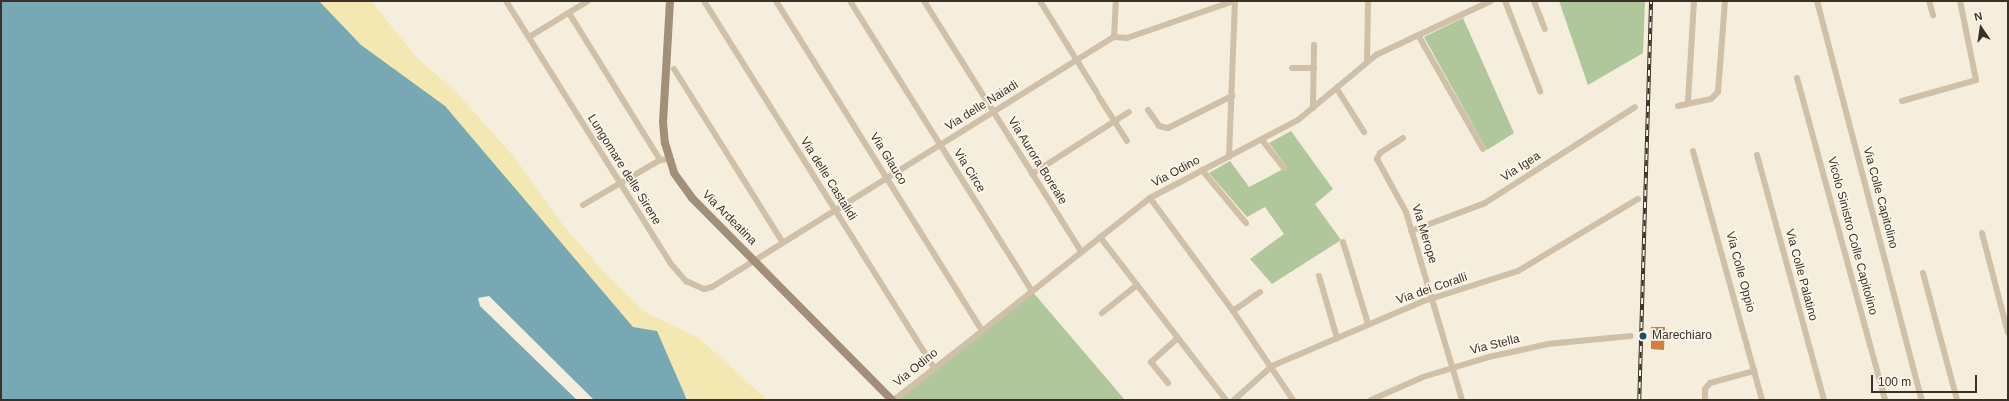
<!DOCTYPE html>
<style>
body{margin:0}
#map{position:relative;width:2009px;height:401px;overflow:hidden;background:#f5eedd;font-family:Helvetica,sans-serif}
div>[style]{position:absolute}
.green>*{inset:0;background:#b0c69b}
.sand>*{inset:0;background:#f3e8b1}
.water>*{inset:0;background:#79a8b5}
.building>*{inset:0;background:#d27c3e}
.street>*{height:6px;margin:-3px;padding:0 3px;transform-origin:3px;border-radius:3px;background:#cfc0a7}
.secondary>*{height:8px;margin:-4px;padding:0 4px;transform-origin:4px;border-radius:4px;background:#a38f78}
.rail>*{height:3.5px;margin-top:-1.75px;transform-origin:0;background:repeating-linear-gradient(90deg,#fcf7ea 0 6px,#3b3128 0 12px);box-sizing:border-box;border-block:1px solid #3b3128}
.dots>*{width:11px;height:11px;translate:-50% -50%;box-sizing:border-box;border:2px solid #fcf7ea;border-radius:50%}
span{translate:-50% -50%;white-space:nowrap;text-align:center;line-height:1.15;-webkit-text-stroke:3.5px #fcf7ea;paint-order:stroke}
.street-label{font-size:12px;color:#3b3128}
.poi-label{font-size:12px;color:#3b3128}
.left{translate:0 -50%;text-align:left}
.frame{position:absolute;inset:0;border:2px solid #3b3128;pointer-events:none}
.north{position:absolute;left:1961px;top:8px;width:40px;height:40px;-webkit-text-stroke:3px #fcf7ea;paint-order:stroke;rotate:347deg;font-size:11px;font-weight:700;line-height:16px;text-align:center;color:#3b3128}
.north::after{content:'';display:block;margin:auto;width:14px;height:18px;background:#3b3128;clip-path:polygon(50% 0,100% 100%,50% 72%,0 100%)}
.scale{position:absolute;left:1871px;top:375px;width:106px;height:18px;box-sizing:border-box;border:2px solid #3b3128;border-top:0;padding-left:5px;font-size:12px;line-height:14px;white-space:nowrap;color:#3b3128;-webkit-text-stroke:3px #fcf7ea;paint-order:stroke}
</style>
<div id="map">
<div class="green">
<i style="clip-path:polygon(1559px 1px,1645px 1px,1643px 53px,1588px 85px)"></i>
<i style="clip-path:polygon(1463px 18px,1514px 133px,1487px 150px,1424px 37px)"></i>
<i style="clip-path:polygon(1291px 131px,1333px 189px,1315px 204px,1341px 240px,1272px 284px,1250px 259px,1284px 234px,1265px 207px,1247px 217px,1209px 173px,1230px 161px,1249px 187px,1287px 167px,1269px 143px)"></i>
<i style="clip-path:polygon(1031px 290px,1125px 400px,889px 400px)"></i>
</div>
<div class="sand">
<i style="clip-path:polygon(310px 1px,371px 1px,417px 58px,456px 92px,515px 158px,563px 225px,604px 272px,645px 312px,699px 338px,767px 400px,689px 400px,652px 350px)"></i>
</div>
<div class="water">
<i style="clip-path:polygon(1px 1px,319px 1px,361px 45px,445px 106px,633px 327px,657px 331px,687px 400px,594px 400px,489px 296px,478px 298px,480px 306px,577px 400px,1px 400px)"></i>
</div>
<div class="building">
<i style="clip-path:polygon(1651px 327px,1665px 327px,1664px 350px,1651px 349px)"></i>
</div>
<div class="street">
<i style="left:506px;top:1px;width:310px;rotate:57.9deg"></i>
<i style="left:671px;top:264px;width:23px;rotate:49deg"></i>
<i style="left:686px;top:281px;width:20px;rotate:24deg"></i>
<i style="left:704px;top:289px;width:8px;rotate:-14deg"></i>
<i style="left:712px;top:287px;width:473px;rotate:-31.9deg"></i>
<i style="left:1114px;top:37px;width:13px;rotate:4deg"></i>
<i style="left:1127px;top:38px;width:113px;rotate:-19.1deg"></i>
<i style="left:704px;top:1px;width:433px;rotate:57.9deg"></i>
<i style="left:776px;top:1px;width:387px;rotate:58deg"></i>
<i style="left:850px;top:1px;width:341px;rotate:57.9deg"></i>
<i style="left:924px;top:1px;width:295px;rotate:57.9deg"></i>
<i style="left:1040px;top:1px;width:108px;rotate:58.2deg"></i>
<i style="left:1505px;top:1px;width:97px;rotate:68.7deg"></i>
<i style="left:1534px;top:1px;width:30px;rotate:69deg"></i>
<i style="left:1817px;top:1px;width:413px;rotate:75.3deg"></i>
<i style="left:1929px;top:1px;width:15px;rotate:74deg"></i>
<i style="left:569px;top:13px;width:173px;rotate:58.2deg"></i>
<i style="left:1418px;top:35px;width:131px;rotate:60.3deg"></i>
<i style="left:529px;top:37px;width:69px;rotate:-31.4deg"></i>
<i style="left:1114px;top:37px;width:36px;rotate:-87deg"></i>
<i style="left:1367px;top:61px;width:60px;rotate:-89deg"></i>
<i style="left:1292px;top:68px;width:22px"></i>
<i style="left:674px;top:69px;width:205px;rotate:57.9deg"></i>
<i style="left:1797px;top:78px;width:334px;rotate:74.7deg"></i>
<i style="left:1337px;top:89px;width:51px;rotate:57.9deg"></i>
<i style="left:1099px;top:97px;width:52px;rotate:57.5deg"></i>
<i style="left:1902px;top:101px;width:77px;rotate:-15.8deg"></i>
<i style="left:1976px;top:80px;width:81px;rotate:-101.4deg"></i>
<i style="left:1688px;top:102px;width:101px;rotate:-86.6deg"></i>
<i style="left:1678px;top:106px;width:34px;rotate:-12deg"></i>
<i style="left:1711px;top:99px;width:10px;rotate:-45deg"></i>
<i style="left:1718px;top:92px;width:91px;rotate:-85.6deg"></i>
<i style="left:1313px;top:108px;width:63px;rotate:-89.1deg"></i>
<i style="left:1148px;top:110px;width:19px;rotate:55deg"></i>
<i style="left:1159px;top:126px;width:9px;rotate:13deg"></i>
<i style="left:1168px;top:128px;width:72px;rotate:-26.6deg"></i>
<i style="left:1403px;top:138px;width:27px;rotate:147deg"></i>
<i style="left:1380px;top:153px;width:7px;rotate:117deg"></i>
<i style="left:1377px;top:159px;width:60px;rotate:61.3deg"></i>
<i style="left:1406px;top:212px;width:196px;rotate:73.4deg"></i>
<i style="left:1262px;top:140px;width:36px;rotate:52deg"></i>
<i style="left:1693px;top:151px;width:258px;rotate:74.5deg"></i>
<i style="left:1757px;top:155px;width:254px;rotate:74.7deg"></i>
<i style="left:1229px;top:157px;width:156px;rotate:-87.8deg"></i>
<i style="left:1202px;top:170px;width:69px;rotate:50.3deg"></i>
<i style="left:1032px;top:174px;width:115px;rotate:-32.6deg"></i>
<i style="left:1150px;top:198px;width:140px;rotate:53.7deg"></i>
<i style="left:1233px;top:311px;width:107px;rotate:56deg"></i>
<i style="left:583px;top:205px;width:89px;rotate:-30.3deg"></i>
<i style="left:660px;top:160px;width:9px;rotate:-6deg"></i>
<i style="left:1411px;top:231px;width:79px;rotate:-20.7deg"></i>
<i style="left:1485px;top:203px;width:178px;rotate:-32.6deg"></i>
<i style="left:1982px;top:233px;width:103px;rotate:75.4deg"></i>
<i style="left:1100px;top:237px;width:206px;rotate:52.3deg"></i>
<i style="left:1343px;top:242px;width:86px;rotate:73deg"></i>
<i style="left:1923px;top:273px;width:131px;rotate:75deg"></i>
<i style="left:1319px;top:276px;width:65px;rotate:73.8deg"></i>
<i style="left:1233px;top:311px;width:33px;rotate:-35deg"></i>
<i style="left:1102px;top:313px;width:45px;rotate:-38.7deg"></i>
<i style="left:1168px;top:383px;width:27px;rotate:-129deg"></i>
<i style="left:1151px;top:362px;width:36px;rotate:-42deg"></i>
<i style="left:895px;top:400px;width:325px;rotate:-38.4deg"></i>
<i style="left:1150px;top:198px;width:167px;rotate:-27.8deg"></i>
<i style="left:1298px;top:120px;width:102px;rotate:-39.8deg"></i>
<i style="left:1376px;top:55px;width:127px;rotate:-25.2deg"></i>
<i style="left:1234px;top:400px;width:51px;rotate:-41.8deg"></i>
<i style="left:1272px;top:366px;width:165px;rotate:-23.2deg"></i>
<i style="left:1424px;top:301px;width:99px;rotate:-17.7deg"></i>
<i style="left:1518px;top:271px;width:140px;rotate:-31deg"></i>
<i style="left:1371px;top:400px;width:57px;rotate:-23.9deg"></i>
<i style="left:1423px;top:377px;width:69px;rotate:-16.9deg"></i>
<i style="left:1489px;top:357px;width:60px;rotate:-12.4deg"></i>
<i style="left:1548px;top:344px;width:83px;rotate:-5.5deg"></i>
<i style="left:1705px;top:400px;width:11px;rotate:-90deg"></i>
<i style="left:1705px;top:389px;width:8px;rotate:-50deg"></i>
<i style="left:1710px;top:383px;width:46px;rotate:-15.3deg"></i>
</div>
<div class="secondary">
<i style="left:670px;top:1px;width:121px;rotate:93.3deg"></i>
<i style="left:663px;top:122px;width:21px;rotate:85deg"></i>
<i style="left:665px;top:143px;width:31px;rotate:73deg"></i>
<i style="left:674px;top:173px;width:31px;rotate:54deg"></i>
<i style="left:692px;top:198px;width:284px;rotate:45.3deg"></i>
</div>
<div class="rail">
<i style="left:1639px;top:400px;width:399px;rotate:-88.3deg"></i>
</div>
<div class="dots">
<i style="left:1643px;top:336px;background:#195061"></i>
</div>
<div class="street-label">
<span style="left:982px;top:106px;rotate:-32deg">Via delle Naiadi</span>
<span style="left:888px;top:159px;rotate:58deg">Via Glauco</span>
<span style="left:1037px;top:161px;rotate:58deg">Via Aurora Boreale</span>
<span style="left:1521px;top:167px;rotate:-33deg">Via Igea</span>
<span style="left:624px;top:170px;rotate:58deg">Lungomare delle Sirene</span>
<span style="left:969px;top:171px;rotate:58deg">Via Circe</span>
<span style="left:1176px;top:172px;rotate:-28deg">Via Odino</span>
<span style="left:828px;top:179px;rotate:58deg">Via delle Castalidi</span>
<span style="left:1880px;top:198px;rotate:75deg">Via Colle Capitolino</span>
<span style="left:729px;top:218px;rotate:45deg">Via Ardeatina</span>
<span style="left:1424px;top:234px;rotate:73deg">Via Merope</span>
<span style="left:1852px;top:236px;rotate:75deg">Vicolo Sinistro Colle Capitolino</span>
<span style="left:1740px;top:272px;rotate:75deg">Via Colle Oppio</span>
<span style="left:1801px;top:275px;rotate:75deg">Via Colle Palatino</span>
<span style="left:1432px;top:289px;rotate:-19deg">Via dei Coralli</span>
<span style="left:1495px;top:345px;rotate:-14deg">Via Stella</span>
<span style="left:916px;top:368px;rotate:-39deg">Via Odino</span>
</div>
<div class="poi-label">
<span class="left" style="left:1652px;top:336px">Marechiaro</span>
</div>
<div class="frame"></div>
<div class="north">N</div>
<div class="scale">100 m</div>
</div>
